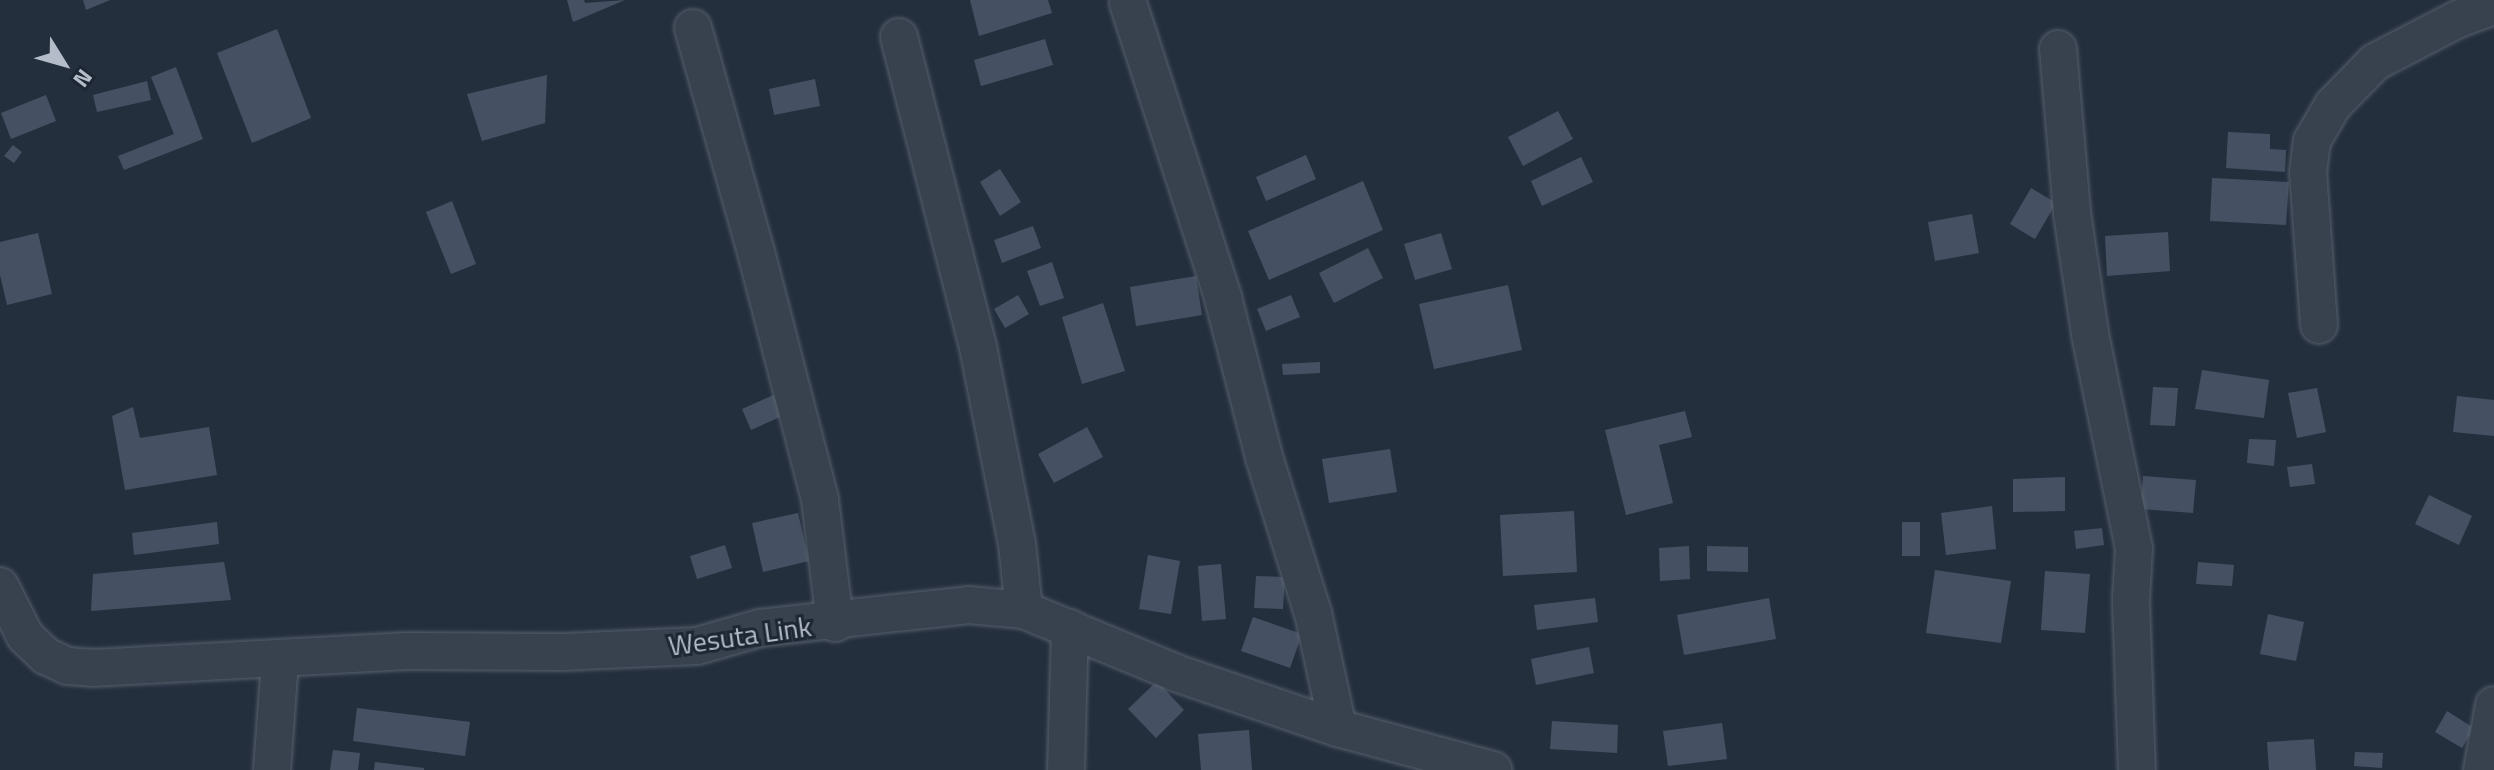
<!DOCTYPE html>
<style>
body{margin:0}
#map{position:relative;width:2494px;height:770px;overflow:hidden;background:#242f3e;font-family:"Titillium Web",sans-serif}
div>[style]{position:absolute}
.building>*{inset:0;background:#455162}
.roads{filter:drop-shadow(0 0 2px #565f6c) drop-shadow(0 0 2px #565f6c)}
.minor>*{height:36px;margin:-18px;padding:0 18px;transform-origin:18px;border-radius:18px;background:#38414e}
span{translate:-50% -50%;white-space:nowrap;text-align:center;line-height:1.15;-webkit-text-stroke:6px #1d2633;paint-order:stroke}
.street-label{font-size:28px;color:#b4bcc9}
.north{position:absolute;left:24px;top:24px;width:80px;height:80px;-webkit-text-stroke:6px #1d2633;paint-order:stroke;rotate:127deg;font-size:22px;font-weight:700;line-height:32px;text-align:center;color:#b4bcc9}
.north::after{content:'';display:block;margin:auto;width:28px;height:36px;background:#b4bcc9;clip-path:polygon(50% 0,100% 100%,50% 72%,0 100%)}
</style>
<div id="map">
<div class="building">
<i style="clip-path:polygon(83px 0,110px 0,86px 10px)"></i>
<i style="clip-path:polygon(567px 0,584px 0,585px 3px,625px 0,573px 22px)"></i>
<i style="clip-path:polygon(970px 0,1048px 0,1052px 13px,979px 36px)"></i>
<i style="clip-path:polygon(277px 29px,311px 118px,252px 143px,217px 53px)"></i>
<i style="clip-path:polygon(1045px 39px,1053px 65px,981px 86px,974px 60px)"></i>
<i style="clip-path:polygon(176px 67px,203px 139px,124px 170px,118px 156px,174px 134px,151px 77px)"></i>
<i style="clip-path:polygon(547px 75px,545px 123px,482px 141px,467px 94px)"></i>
<i style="clip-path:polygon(815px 79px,820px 106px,774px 115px,769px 89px)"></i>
<i style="clip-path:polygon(147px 81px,151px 100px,97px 112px,93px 95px)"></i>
<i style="clip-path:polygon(46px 95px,56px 121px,11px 139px,1px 113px)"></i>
<i style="clip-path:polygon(1558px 111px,1573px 139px,1523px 166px,1508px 137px)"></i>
<i style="clip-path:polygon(2228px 132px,2270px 134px,2270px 149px,2286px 150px,2285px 172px,2226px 168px)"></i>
<i style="clip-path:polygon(13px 145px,22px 152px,14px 163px,4px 156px)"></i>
<i style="clip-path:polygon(1306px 155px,1316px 179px,1266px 201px,1256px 177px)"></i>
<i style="clip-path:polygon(1581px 157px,1593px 182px,1542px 206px,1531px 181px)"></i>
<i style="clip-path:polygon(1000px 169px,1021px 202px,1000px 216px,980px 182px)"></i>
<i style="clip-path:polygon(2212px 178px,2289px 182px,2286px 225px,2210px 221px)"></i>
<i style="clip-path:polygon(1363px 181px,1383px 230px,1269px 280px,1248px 231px)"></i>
<i style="clip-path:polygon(2031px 188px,2056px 203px,2035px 239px,2010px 224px)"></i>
<i style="clip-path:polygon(452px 201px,476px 264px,451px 274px,426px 212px)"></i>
<i style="clip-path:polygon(1972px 214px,1979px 253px,1935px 261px,1928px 222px)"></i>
<i style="clip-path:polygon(1033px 226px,1041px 248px,1002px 263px,994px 240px)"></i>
<i style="clip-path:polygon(2168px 232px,2170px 271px,2107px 276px,2105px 236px)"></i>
<i style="clip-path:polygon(38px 233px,52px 294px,7px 305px,0 275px,0 242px)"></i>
<i style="clip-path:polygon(1441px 233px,1452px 269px,1415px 280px,1404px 244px)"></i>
<i style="clip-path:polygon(1368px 248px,1383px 278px,1334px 303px,1319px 273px)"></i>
<i style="clip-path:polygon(1052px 262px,1064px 298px,1040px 306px,1027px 271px)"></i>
<i style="clip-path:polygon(1196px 276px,1202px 315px,1136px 326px,1130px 287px)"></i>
<i style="clip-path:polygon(1508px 285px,1522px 350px,1434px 369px,1419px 304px)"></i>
<i style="clip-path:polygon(1018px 295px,1029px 314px,1005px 328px,994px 309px)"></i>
<i style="clip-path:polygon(1291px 295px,1300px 317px,1266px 331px,1257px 309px)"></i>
<i style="clip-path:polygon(1103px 303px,1125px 371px,1082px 384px,1062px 317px)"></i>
<i style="clip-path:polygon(1320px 362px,1320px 373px,1283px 375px,1282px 364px)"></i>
<i style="clip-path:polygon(2202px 370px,2269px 380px,2264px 418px,2195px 409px)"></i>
<i style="clip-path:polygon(2153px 387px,2178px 388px,2175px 426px,2150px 425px)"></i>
<i style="clip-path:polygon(2317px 388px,2326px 432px,2297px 438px,2288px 393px)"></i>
<i style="clip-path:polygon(778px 393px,787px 414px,751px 430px,742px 409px)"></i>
<i style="clip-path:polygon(2457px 396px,2494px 400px,2494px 436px,2453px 432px)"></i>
<i style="clip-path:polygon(133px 407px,140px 438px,209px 427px,217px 475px,125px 490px,112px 416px)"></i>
<i style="clip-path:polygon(1685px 411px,1692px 437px,1659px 445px,1673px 503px,1626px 515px,1605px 430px)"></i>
<i style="clip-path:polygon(1087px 427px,1103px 457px,1054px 483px,1038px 454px)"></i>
<i style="clip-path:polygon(2249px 439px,2276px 440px,2274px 466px,2247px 463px)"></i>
<i style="clip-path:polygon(1390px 449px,1397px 492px,1329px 503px,1322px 459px)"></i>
<i style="clip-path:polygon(2312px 464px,2315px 484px,2290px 487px,2287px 467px)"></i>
<i style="clip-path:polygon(2143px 476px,2196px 480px,2193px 513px,2141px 509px)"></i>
<i style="clip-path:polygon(2065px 477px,2065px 511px,2013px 512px,2013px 479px)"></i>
<i style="clip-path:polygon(2429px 495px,2472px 516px,2459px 545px,2415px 524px)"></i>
<i style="clip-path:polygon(1992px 506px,1996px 549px,1946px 555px,1941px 513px)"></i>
<i style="clip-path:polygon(1574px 511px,1577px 572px,1503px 576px,1500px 515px)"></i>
<i style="clip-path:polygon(798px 513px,809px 561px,763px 572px,752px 523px)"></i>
<i style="clip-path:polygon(217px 522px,219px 544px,134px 555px,132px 533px)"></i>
<i style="clip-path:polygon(1902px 522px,1920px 522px,1920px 556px,1902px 556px)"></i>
<i style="clip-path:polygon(2102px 528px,2104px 545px,2076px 549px,2074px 531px)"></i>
<i style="clip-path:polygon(725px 545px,732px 568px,697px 579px,690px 556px)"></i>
<i style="clip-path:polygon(1689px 546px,1690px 579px,1660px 581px,1659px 548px)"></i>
<i style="clip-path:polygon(1707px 546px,1748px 547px,1748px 572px,1707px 571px)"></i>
<i style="clip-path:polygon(1148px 555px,1180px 561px,1171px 614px,1139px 609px)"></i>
<i style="clip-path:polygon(224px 562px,231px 600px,91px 611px,93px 574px)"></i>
<i style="clip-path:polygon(2198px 562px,2234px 565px,2232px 586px,2196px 584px)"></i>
<i style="clip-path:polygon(1221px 564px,1226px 619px,1202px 621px,1198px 566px)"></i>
<i style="clip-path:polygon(1935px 570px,2011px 581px,2001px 643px,1926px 633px)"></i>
<i style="clip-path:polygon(2045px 571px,2090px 574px,2085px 633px,2041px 630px)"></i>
<i style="clip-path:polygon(1256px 576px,1285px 577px,1283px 609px,1254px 608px)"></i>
<i style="clip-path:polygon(1595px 598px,1598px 622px,1537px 630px,1534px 605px)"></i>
<i style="clip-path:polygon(1769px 598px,1776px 639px,1684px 655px,1677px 615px)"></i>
<i style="clip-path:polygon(2268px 614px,2304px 622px,2296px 661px,2260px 654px)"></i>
<i style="clip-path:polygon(1253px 617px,1302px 634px,1290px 668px,1241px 651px)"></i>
<i style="clip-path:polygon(1589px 647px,1594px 673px,1536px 685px,1531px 659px)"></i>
<i style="clip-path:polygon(1157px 681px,1184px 710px,1156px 738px,1128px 709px)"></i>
<i style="clip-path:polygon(357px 708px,470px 722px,465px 756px,353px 741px)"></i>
<i style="clip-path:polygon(2447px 711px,2474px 728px,2462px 748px,2435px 732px)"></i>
<i style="clip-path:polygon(1552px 721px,1618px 725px,1617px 753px,1550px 749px)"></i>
<i style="clip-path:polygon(1722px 723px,1727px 759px,1668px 766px,1663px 731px)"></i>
<i style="clip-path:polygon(1249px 730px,1252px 770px,1201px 770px,1198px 734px)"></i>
<i style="clip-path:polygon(2314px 739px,2316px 770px,2269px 770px,2267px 742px)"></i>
<i style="clip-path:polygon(333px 750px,360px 753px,358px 770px,330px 770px)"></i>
<i style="clip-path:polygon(2355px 752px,2383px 753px,2382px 768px,2354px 766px)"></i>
<i style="clip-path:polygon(375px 762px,424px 768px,424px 770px,374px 770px)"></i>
</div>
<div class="roads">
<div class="minor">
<i style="left:1128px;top:3px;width:310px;rotate:72.1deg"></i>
<i style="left:1223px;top:298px;width:164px;rotate:75.5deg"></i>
<i style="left:1264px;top:457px;width:164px;rotate:72.6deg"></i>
<i style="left:1313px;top:613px;width:118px;rotate:77.7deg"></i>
<i style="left:693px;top:28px;width:233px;rotate:74.3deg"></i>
<i style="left:756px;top:252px;width:256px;rotate:75.5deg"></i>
<i style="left:820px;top:500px;width:124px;rotate:83deg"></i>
<i style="left:899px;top:37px;width:320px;rotate:75.7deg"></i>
<i style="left:978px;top:347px;width:201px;rotate:78.8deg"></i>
<i style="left:1017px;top:544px;width:66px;rotate:83.9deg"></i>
<i style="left:2058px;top:49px;width:165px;rotate:85.1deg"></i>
<i style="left:2072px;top:213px;width:122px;rotate:81.5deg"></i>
<i style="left:2090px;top:334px;width:218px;rotate:78.4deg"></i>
<i style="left:2134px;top:548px;width:52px;rotate:93.3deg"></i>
<i style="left:2131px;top:600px;width:170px;rotate:88deg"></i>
<i style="left:2319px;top:325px;width:152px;rotate:-94.1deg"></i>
<i style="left:2308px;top:173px;width:32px;rotate:-83deg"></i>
<i style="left:2312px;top:141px;width:42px;rotate:-59.7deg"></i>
<i style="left:2333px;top:105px;width:60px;rotate:-45.7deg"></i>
<i style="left:2375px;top:62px;width:93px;rotate:-27.4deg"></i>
<i style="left:2458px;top:19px;width:38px;rotate:-20deg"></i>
<i style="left:0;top:586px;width:56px;rotate:63.4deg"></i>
<i style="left:25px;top:636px;width:29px;rotate:44deg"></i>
<i style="left:46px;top:656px;width:23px;rotate:25deg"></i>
<i style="left:67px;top:666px;width:26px;rotate:4deg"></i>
<i style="left:93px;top:668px;width:315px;rotate:-3.1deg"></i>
<i style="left:408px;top:651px;width:155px;rotate:0.4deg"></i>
<i style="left:563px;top:652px;width:134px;rotate:-2.6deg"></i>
<i style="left:697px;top:646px;width:66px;rotate:-15.9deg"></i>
<i style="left:760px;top:628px;width:146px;rotate:-6.3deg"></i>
<i style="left:905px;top:612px;width:64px;rotate:-6.2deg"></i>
<i style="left:969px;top:605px;width:55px;rotate:5.2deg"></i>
<i style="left:1024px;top:610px;width:165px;rotate:22.5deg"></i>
<i style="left:1176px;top:673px;width:171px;rotate:18.8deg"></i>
<i style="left:1338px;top:728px;width:161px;rotate:15.2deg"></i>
<i style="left:272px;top:770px;width:110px;rotate:-85.8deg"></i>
<i style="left:1066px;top:770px;width:142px;rotate:-88.4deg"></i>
<i style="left:2482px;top:770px;width:66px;rotate:-79.5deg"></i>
</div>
</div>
<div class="street-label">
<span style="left:740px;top:636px;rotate:-8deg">Wesuta Link</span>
</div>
<div class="north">N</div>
</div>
